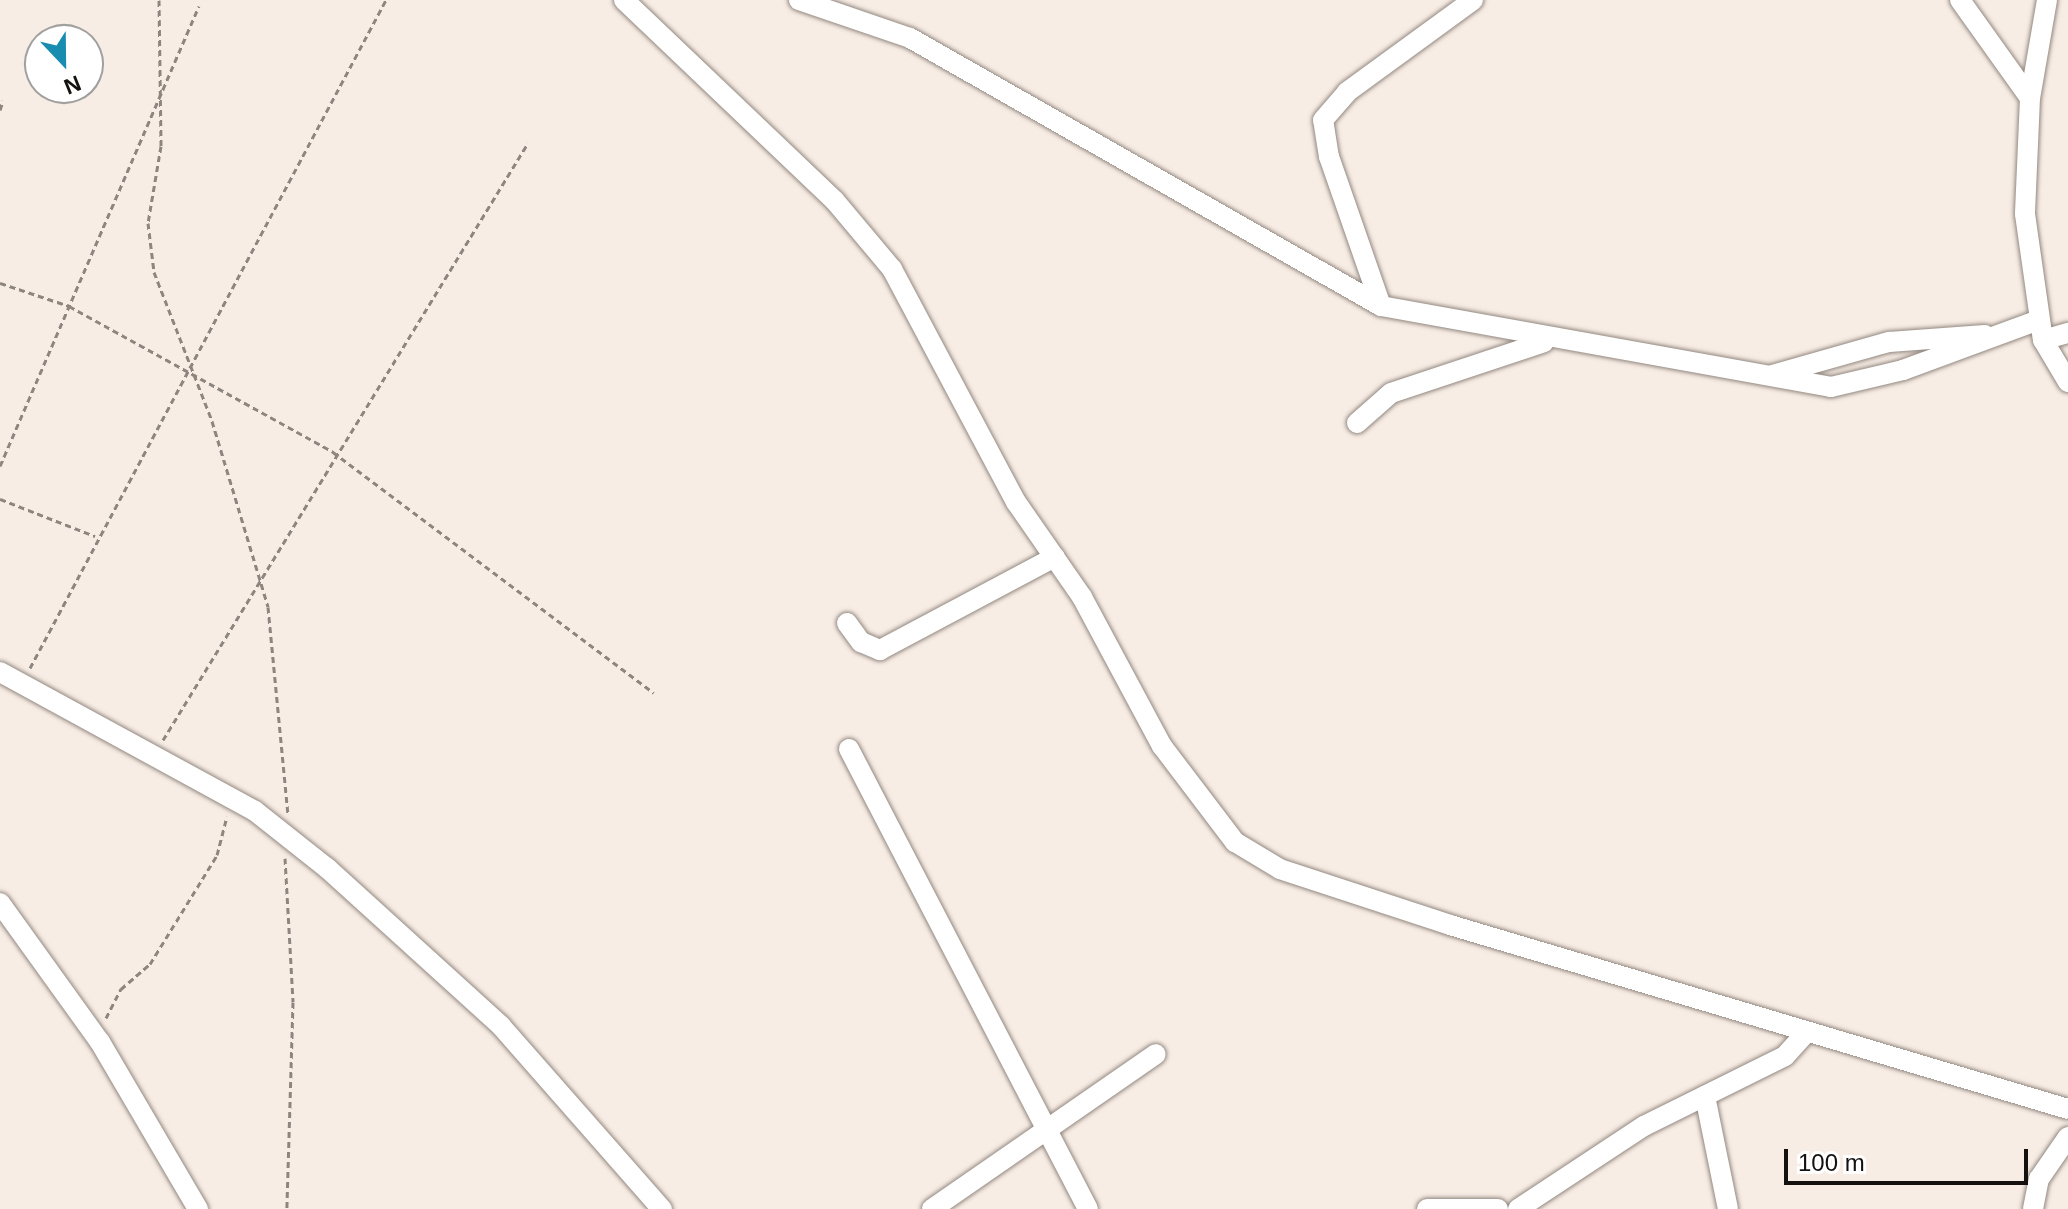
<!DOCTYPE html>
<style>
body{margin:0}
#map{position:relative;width:2068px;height:1209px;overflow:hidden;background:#f8ede4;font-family:Helvetica,sans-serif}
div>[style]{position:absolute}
.path>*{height:3px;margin-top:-1.5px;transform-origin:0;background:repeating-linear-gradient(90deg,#8d857f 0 6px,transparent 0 10px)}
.roads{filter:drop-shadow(0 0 2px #928881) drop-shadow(0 0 2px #928881)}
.street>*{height:20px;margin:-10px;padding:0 10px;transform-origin:10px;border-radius:10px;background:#fff}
span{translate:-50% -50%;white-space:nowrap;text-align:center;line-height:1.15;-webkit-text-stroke:8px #fff;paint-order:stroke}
.north{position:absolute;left:24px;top:24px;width:80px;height:80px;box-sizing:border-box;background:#fff;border:2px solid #a1a09f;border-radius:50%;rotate:158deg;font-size:22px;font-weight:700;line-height:32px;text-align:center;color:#15110f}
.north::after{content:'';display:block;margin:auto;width:28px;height:36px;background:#188db0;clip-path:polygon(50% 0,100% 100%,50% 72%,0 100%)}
.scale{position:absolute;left:1784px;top:1149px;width:244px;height:36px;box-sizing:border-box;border:4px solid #15110f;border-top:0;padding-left:10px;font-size:24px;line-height:28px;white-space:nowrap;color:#15110f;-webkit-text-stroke:6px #fff;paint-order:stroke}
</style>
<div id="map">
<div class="path">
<i style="left:159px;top:0;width:146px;rotate:89.2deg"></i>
<i style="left:161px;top:146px;width:78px;rotate:99.6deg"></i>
<i style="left:148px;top:223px;width:49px;rotate:83deg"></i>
<i style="left:154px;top:272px;width:160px;rotate:68.7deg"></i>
<i style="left:212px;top:421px;width:194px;rotate:73.2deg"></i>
<i style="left:268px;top:607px;width:208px;rotate:84.5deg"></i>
<i style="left:0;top:110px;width:10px;rotate:-73deg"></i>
<i style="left:0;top:283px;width:73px;rotate:18.4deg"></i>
<i style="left:69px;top:306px;width:302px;rotate:28.9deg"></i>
<i style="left:333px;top:452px;width:401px;rotate:36.9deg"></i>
<i style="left:0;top:466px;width:501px;rotate:-66.61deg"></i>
<i style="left:0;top:499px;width:102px;rotate:21.3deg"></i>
<i style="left:30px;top:668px;width:757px;rotate:-61.95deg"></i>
<i style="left:163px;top:740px;width:700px;rotate:-58.56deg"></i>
<i style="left:285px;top:858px;width:144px;rotate:86.8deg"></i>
<i style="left:293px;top:1002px;width:207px;rotate:91.7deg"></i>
<i style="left:106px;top:1018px;width:33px;rotate:-63deg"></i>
<i style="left:121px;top:989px;width:38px;rotate:-41deg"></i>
<i style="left:150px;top:964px;width:128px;rotate:-58.4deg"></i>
<i style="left:217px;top:855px;width:40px;rotate:-75.6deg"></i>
</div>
<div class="roads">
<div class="street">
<i style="left:624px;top:0;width:291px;rotate:43.6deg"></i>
<i style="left:835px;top:201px;width:89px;rotate:50deg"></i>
<i style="left:892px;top:269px;width:264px;rotate:62deg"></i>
<i style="left:1016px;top:502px;width:116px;rotate:55.2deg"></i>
<i style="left:1082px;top:597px;width:169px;rotate:61.8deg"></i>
<i style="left:1162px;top:746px;width:121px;rotate:52.8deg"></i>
<i style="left:1235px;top:842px;width:52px;rotate:31deg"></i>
<i style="left:1280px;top:869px;width:179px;rotate:18.2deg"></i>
<i style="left:1450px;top:925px;width:645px;rotate:16.58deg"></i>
<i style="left:799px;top:0;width:117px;rotate:18.9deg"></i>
<i style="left:910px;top:38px;width:542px;rotate:29.64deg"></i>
<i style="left:1381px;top:306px;width:457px;rotate:10.2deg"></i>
<i style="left:1831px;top:387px;width:74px;rotate:-13.3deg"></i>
<i style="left:1903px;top:370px;width:145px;rotate:-20.2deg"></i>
<i style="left:1960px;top:0;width:120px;rotate:54.5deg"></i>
<i style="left:2047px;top:0;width:99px;rotate:99.8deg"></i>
<i style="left:2030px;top:98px;width:116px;rotate:92.5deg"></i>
<i style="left:2025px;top:214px;width:127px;rotate:81.9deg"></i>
<i style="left:2043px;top:340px;width:49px;rotate:59.2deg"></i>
<i style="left:1381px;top:306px;width:158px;rotate:-109.2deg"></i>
<i style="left:1329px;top:157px;width:37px;rotate:-99deg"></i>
<i style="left:1323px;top:120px;width:37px;rotate:-49deg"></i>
<i style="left:1347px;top:92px;width:156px;rotate:-36.1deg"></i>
<i style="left:2043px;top:340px;width:26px;rotate:-16deg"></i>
<i style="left:1772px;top:375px;width:122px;rotate:-15.8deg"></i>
<i style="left:1889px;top:342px;width:96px;rotate:-4.2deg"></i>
<i style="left:1357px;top:423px;width:45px;rotate:-41.4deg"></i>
<i style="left:1391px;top:393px;width:161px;rotate:-18.4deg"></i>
<i style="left:847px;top:623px;width:24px;rotate:54deg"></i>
<i style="left:861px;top:642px;width:21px;rotate:23deg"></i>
<i style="left:880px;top:650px;width:198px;rotate:-28deg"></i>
<i style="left:0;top:672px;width:290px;rotate:28.6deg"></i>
<i style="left:255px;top:811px;width:92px;rotate:38.4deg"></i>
<i style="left:327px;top:868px;width:235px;rotate:42.2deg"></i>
<i style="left:501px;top:1026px;width:244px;rotate:48.7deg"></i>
<i style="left:849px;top:749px;width:518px;rotate:62.55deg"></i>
<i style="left:0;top:903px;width:171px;rotate:54.3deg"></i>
<i style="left:100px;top:1042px;width:194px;rotate:59.6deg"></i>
<i style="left:1705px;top:1096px;width:115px;rotate:78.5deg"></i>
<i style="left:932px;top:1209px;width:272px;rotate:-34.7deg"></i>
<i style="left:1427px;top:1209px;width:71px"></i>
<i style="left:1518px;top:1209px;width:151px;rotate:-33.4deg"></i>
<i style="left:1644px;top:1126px;width:157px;rotate:-26.4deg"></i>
<i style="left:1785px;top:1056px;width:28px;rotate:-48deg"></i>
<i style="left:2033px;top:1209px;width:31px;rotate:-79deg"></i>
<i style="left:2039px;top:1179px;width:51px;rotate:-55.4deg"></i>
</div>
</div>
<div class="north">N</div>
<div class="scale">100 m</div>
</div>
